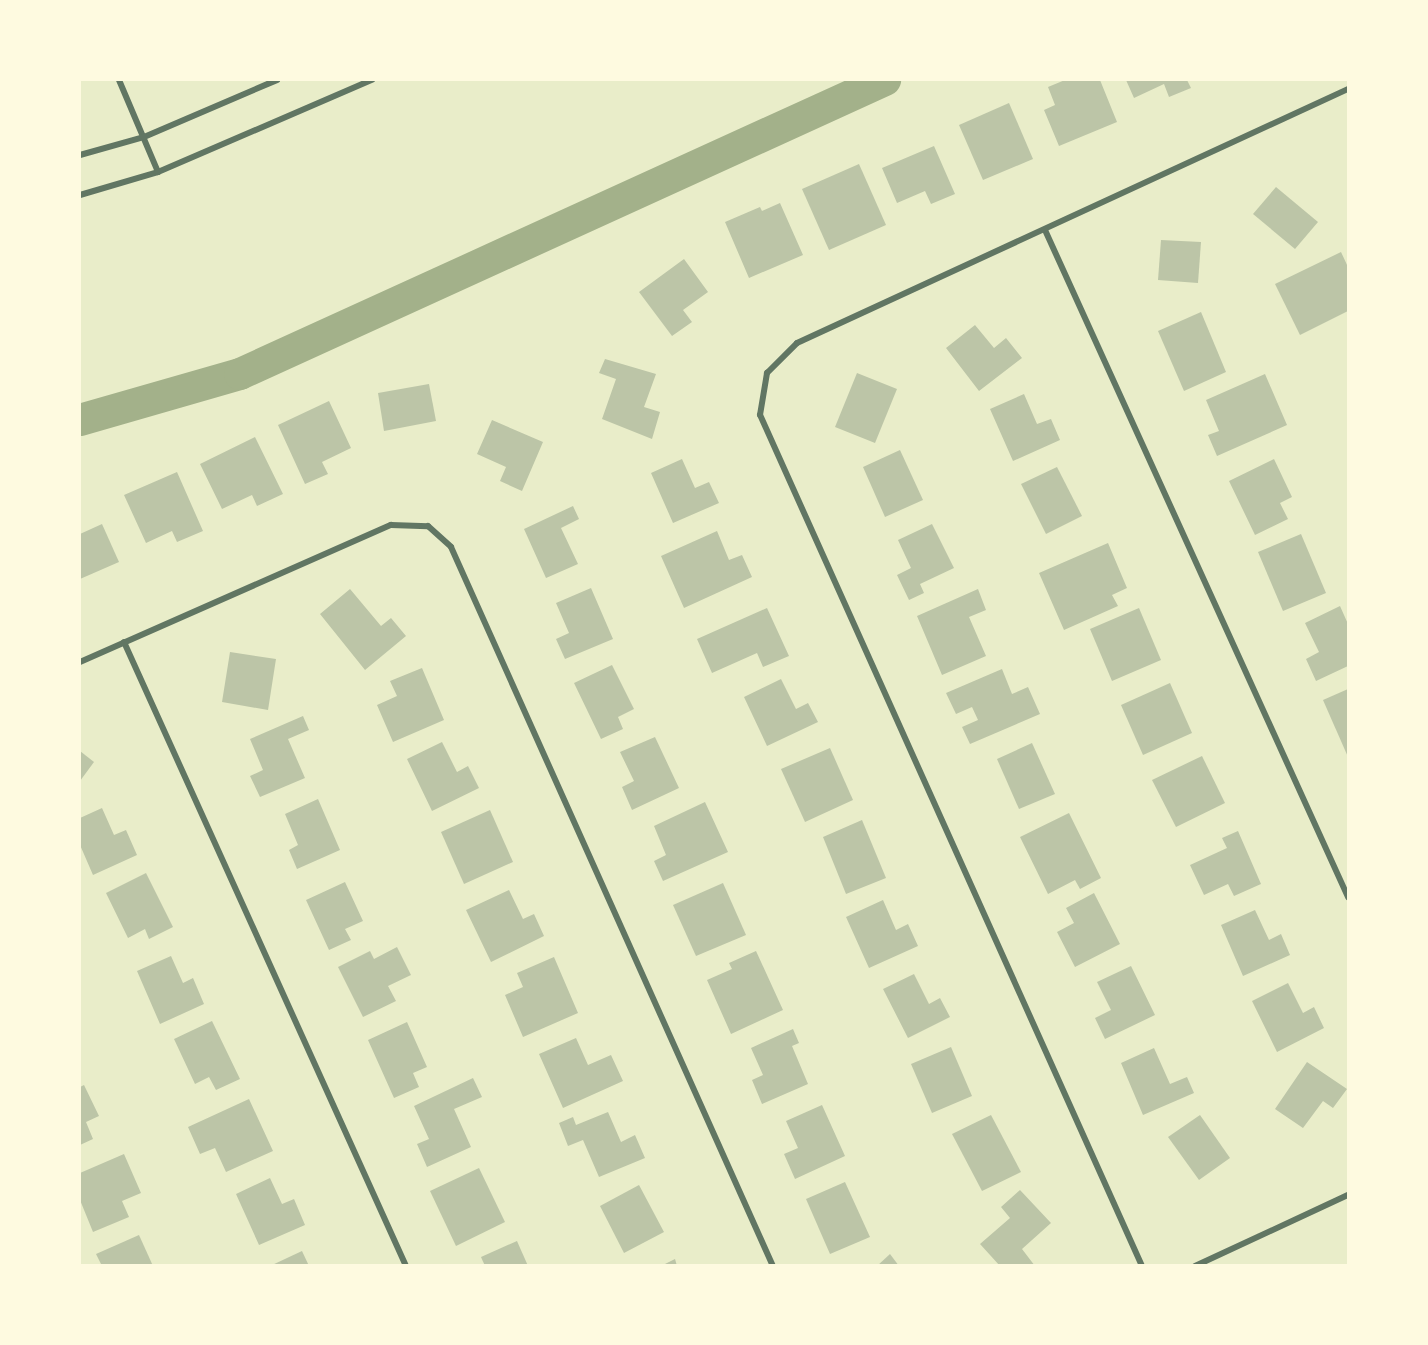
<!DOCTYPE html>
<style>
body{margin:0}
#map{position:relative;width:1428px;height:1345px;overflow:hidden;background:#e9edc9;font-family:"Roboto Serif",serif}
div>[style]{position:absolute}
.canal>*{height:32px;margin:-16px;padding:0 16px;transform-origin:16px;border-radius:16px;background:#a3b18a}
.building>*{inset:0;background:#bcc5a7}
.minor>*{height:6px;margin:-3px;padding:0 3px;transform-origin:3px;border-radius:3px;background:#617663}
span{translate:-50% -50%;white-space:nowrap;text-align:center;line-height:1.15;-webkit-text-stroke:4.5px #fefae0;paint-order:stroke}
.frame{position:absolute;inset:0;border:81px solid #fefae0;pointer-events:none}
</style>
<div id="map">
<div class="canal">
<i style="left:80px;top:420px;width:166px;rotate:-16deg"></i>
<i style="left:240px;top:374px;width:709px;rotate:-24.5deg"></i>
</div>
<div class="building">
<i style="clip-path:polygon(1065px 80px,1100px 80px,1117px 122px,1059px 146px,1044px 110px,1055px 105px,1048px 87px)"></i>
<i style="clip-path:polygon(1126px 80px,1187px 80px,1191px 88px,1169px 97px,1164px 84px,1134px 98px)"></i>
<i style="clip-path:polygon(1009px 103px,1033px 159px,983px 180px,959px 125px)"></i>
<i style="clip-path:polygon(934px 146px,955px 194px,931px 204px,925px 191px,897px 203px,882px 168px)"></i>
<i style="clip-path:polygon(859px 164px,886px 225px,829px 250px,802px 189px)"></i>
<i style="clip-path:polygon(1276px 187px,1318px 222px,1295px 249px,1253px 214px)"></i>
<i style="clip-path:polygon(780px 203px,803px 255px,749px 278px,725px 222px,760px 207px,762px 211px)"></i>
<i style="clip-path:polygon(1161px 240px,1201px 242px,1198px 283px,1158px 280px)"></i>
<i style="clip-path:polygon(1341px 252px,1348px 267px,1348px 311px,1300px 335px,1275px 284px)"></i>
<i style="clip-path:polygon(684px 259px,708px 292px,683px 310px,692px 322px,672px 336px,639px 292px)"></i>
<i style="clip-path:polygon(1201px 312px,1226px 372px,1184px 391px,1158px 331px)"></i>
<i style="clip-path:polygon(975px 325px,994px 348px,1006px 338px,1022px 358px,979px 391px,946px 348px)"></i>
<i style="clip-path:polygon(605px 359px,656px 374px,644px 407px,660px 412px,652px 439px,602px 419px,616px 379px,599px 373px)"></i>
<i style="clip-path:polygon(857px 373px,897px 389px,875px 443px,835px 427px)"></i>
<i style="clip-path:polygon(1265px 374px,1287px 425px,1217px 456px,1208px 435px,1219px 431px,1206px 400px)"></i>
<i style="clip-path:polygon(429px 384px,436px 421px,384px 431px,378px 393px)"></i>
<i style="clip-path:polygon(1024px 394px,1037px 424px,1051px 419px,1060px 440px,1013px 461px,990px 409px)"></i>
<i style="clip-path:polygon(329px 401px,351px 448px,322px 462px,328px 474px,305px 484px,278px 425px)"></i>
<i style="clip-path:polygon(492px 420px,543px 442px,522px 491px,500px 481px,506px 467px,477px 454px)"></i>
<i style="clip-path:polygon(255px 437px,283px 494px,257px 506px,252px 495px,222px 509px,200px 464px)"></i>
<i style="clip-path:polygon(900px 450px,923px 500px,885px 517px,863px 467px)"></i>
<i style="clip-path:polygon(682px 459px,695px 488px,709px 482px,719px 503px,673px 523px,651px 473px)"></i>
<i style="clip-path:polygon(1274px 459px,1292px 497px,1280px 503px,1288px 519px,1255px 535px,1229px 481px)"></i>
<i style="clip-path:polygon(1057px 467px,1082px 516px,1046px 534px,1021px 484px)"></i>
<i style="clip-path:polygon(177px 472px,203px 531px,177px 542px,172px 531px,146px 543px,124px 495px)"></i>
<i style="clip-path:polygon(573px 506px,579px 519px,561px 528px,578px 564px,546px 578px,524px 529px)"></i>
<i style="clip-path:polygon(102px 524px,119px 562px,80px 579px,80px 534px)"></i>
<i style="clip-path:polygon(932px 524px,954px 568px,920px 584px,924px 593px,909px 600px,897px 575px,911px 568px,898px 540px)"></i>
<i style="clip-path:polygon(717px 531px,729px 560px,742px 555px,752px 577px,684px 608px,661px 556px)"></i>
<i style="clip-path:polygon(1301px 534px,1326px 593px,1283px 611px,1258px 552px)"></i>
<i style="clip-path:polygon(1108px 543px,1127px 588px,1112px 595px,1118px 606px,1064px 630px,1039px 573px)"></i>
<i style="clip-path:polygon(591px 588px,613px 639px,565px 659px,556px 639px,569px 633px,556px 603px)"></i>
<i style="clip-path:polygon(350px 589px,381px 626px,391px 618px,406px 636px,365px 670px,320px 614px)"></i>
<i style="clip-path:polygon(978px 589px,986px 610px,969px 617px,986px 656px,942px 675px,917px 616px)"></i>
<i style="clip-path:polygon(1340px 606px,1348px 624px,1348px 666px,1316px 681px,1306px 659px,1319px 652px,1305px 623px)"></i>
<i style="clip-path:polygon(767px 608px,789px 656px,763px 667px,757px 653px,712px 673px,697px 639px)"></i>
<i style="clip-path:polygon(1139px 608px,1161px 660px,1112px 681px,1090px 629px)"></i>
<i style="clip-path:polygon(230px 652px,276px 659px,268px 710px,222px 702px)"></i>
<i style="clip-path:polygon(612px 665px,634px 709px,618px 717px,623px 729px,601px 739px,574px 683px)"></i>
<i style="clip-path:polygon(422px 668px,444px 720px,393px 742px,377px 705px,397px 696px,390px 681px)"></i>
<i style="clip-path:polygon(1002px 669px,1012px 694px,1028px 687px,1040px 714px,970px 744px,962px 727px,978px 720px,972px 707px,956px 714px,946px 693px)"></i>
<i style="clip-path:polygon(781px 679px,796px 709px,808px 703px,818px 722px,767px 746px,744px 697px)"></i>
<i style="clip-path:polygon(1170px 683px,1192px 733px,1143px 755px,1121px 705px)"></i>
<i style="clip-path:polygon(1348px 689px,1348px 757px,1323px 700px)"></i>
<i style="clip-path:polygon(303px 716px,309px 730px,288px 739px,305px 778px,260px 797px,250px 776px,263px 770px,250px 739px)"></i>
<i style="clip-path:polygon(655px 737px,679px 788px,632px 810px,622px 787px,634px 781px,620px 752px)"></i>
<i style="clip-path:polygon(442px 742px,457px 772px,468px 766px,479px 788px,432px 811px,407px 759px)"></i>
<i style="clip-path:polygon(1032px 743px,1055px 794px,1019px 809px,997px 759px)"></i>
<i style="clip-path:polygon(830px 748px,853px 800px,805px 822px,781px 769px)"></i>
<i style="clip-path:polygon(80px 751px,94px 762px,80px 781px)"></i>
<i style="clip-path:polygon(1202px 756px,1225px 803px,1176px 827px,1152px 780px)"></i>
<i style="clip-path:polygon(318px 799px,340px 850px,297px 869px,289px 850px,298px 845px,285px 814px)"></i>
<i style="clip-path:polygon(705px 802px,728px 852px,663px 881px,654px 861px,666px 855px,654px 826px)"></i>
<i style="clip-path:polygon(102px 808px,114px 835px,126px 830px,137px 855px,93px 875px,80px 845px,80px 818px)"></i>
<i style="clip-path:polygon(490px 810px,513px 862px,464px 884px,441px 832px)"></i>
<i style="clip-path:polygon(1069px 813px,1101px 878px,1080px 889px,1075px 880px,1048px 894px,1020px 837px)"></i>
<i style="clip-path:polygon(862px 820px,886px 878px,846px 894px,823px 837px)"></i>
<i style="clip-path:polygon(1238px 831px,1261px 884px,1234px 896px,1228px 884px,1204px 895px,1190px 865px,1227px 848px,1222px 838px)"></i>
<i style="clip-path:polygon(146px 873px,173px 927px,149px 939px,145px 929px,128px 938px,106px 893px)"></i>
<i style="clip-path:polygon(345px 882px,363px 921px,345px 929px,351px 940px,329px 950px,306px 900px)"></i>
<i style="clip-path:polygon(723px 883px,746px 935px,696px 956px,673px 905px)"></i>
<i style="clip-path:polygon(509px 890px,523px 919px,534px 914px,544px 936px,491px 962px,466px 910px)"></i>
<i style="clip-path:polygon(1094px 893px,1120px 944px,1075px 967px,1057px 932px,1074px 923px,1066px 908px)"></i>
<i style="clip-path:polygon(883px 900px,896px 930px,908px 924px,918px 946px,869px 968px,846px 917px)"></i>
<i style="clip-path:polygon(1255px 910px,1269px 940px,1281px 934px,1290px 955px,1243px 976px,1221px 925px)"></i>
<i style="clip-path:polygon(397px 947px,411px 975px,388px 986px,396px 1001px,363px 1017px,338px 967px,370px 951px,374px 959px)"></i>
<i style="clip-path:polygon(756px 951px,783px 1010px,731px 1034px,707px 980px,732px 969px,729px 963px)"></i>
<i style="clip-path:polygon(171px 956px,183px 983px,193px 978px,204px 1004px,160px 1024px,137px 971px)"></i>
<i style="clip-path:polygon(554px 957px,578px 1013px,523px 1037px,505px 995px,523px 987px,517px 973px)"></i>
<i style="clip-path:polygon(1131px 966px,1155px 1015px,1105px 1039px,1095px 1018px,1111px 1010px,1097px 982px)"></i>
<i style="clip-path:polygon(914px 974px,929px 1004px,940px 998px,950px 1017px,908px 1038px,883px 989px)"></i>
<i style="clip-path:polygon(1288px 983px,1303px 1013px,1314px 1007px,1324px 1028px,1277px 1052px,1252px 1001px)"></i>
<i style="clip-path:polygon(212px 1021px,240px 1079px,216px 1090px,209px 1077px,195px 1084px,174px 1039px)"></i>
<i style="clip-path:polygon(407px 1022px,427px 1067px,413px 1073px,419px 1087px,394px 1098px,368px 1040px)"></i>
<i style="clip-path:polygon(793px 1029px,799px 1043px,792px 1046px,808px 1084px,762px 1104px,752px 1080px,763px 1075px,751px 1048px)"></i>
<i style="clip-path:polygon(576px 1038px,588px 1065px,611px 1055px,623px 1081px,563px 1108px,539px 1054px)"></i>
<i style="clip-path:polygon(951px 1047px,972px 1096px,932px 1113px,911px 1064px)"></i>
<i style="clip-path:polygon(1154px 1048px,1170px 1084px,1187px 1077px,1194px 1093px,1143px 1115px,1121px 1063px)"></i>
<i style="clip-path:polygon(1307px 1062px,1347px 1089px,1333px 1108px,1323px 1101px,1303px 1128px,1275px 1109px)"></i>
<i style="clip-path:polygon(473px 1078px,482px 1097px,454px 1109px,471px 1147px,427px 1167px,417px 1144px,429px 1139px,414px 1106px)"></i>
<i style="clip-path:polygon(84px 1085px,99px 1116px,86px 1122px,93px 1139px,80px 1145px,80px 1087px)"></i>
<i style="clip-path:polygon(249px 1099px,273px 1151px,226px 1172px,215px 1148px,200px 1154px,188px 1127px)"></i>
<i style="clip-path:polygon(822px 1105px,845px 1156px,795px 1179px,784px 1154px,798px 1148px,786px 1121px)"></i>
<i style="clip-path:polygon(608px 1112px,621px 1142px,635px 1135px,645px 1158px,599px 1177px,583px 1140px,568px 1146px,559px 1123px,573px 1117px,576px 1125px)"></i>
<i style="clip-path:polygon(991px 1115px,1021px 1172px,982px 1191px,952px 1134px)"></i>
<i style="clip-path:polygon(1200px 1115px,1230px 1158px,1199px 1180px,1168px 1137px)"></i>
<i style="clip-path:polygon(124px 1154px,141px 1193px,122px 1201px,129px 1217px,93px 1232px,80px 1200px,80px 1173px)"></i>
<i style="clip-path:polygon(479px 1168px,505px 1222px,456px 1246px,430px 1191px)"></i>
<i style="clip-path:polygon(270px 1178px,282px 1204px,294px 1199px,305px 1225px,259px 1245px,236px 1194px)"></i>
<i style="clip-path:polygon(845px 1182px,870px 1237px,830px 1254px,806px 1199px)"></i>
<i style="clip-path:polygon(639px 1185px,664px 1232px,624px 1253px,600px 1206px)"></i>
<i style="clip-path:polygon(1020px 1190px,1051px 1223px,1022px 1249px,1035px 1266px,1000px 1266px,980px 1244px,1010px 1218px,1001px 1207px)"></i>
<i style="clip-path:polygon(139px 1235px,153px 1266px,102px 1266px,96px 1254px)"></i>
<i style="clip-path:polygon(517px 1241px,528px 1266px,485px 1266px,481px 1257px)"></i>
<i style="clip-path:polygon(302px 1251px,309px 1266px,270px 1266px)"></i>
<i style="clip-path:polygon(890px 1254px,899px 1266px,877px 1266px)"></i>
<i style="clip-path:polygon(675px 1259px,677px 1266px,661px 1266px)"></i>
</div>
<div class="minor">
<i style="left:119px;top:80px;width:100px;rotate:67deg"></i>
<i style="left:80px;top:155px;width:66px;rotate:-15.7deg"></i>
<i style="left:144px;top:137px;width:145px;rotate:-23.2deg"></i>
<i style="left:80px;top:195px;width:81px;rotate:-16.4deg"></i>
<i style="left:158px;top:172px;width:233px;rotate:-23.3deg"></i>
<i style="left:1045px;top:230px;width:733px;rotate:65.57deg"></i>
<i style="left:124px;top:642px;width:685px;rotate:65.68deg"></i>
<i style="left:80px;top:662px;width:340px;rotate:-23.8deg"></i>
<i style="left:391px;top:525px;width:37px;rotate:2deg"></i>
<i style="left:428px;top:526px;width:31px;rotate:42deg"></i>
<i style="left:451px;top:547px;width:788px;rotate:65.88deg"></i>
<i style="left:1142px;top:1266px;width:933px;rotate:-114.17deg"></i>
<i style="left:760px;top:415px;width:43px;rotate:-80.5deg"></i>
<i style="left:767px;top:373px;width:42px;rotate:-45deg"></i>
<i style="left:797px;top:343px;width:607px;rotate:-24.75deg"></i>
<i style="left:1195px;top:1266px;width:169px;rotate:-24.9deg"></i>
</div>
<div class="frame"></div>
</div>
